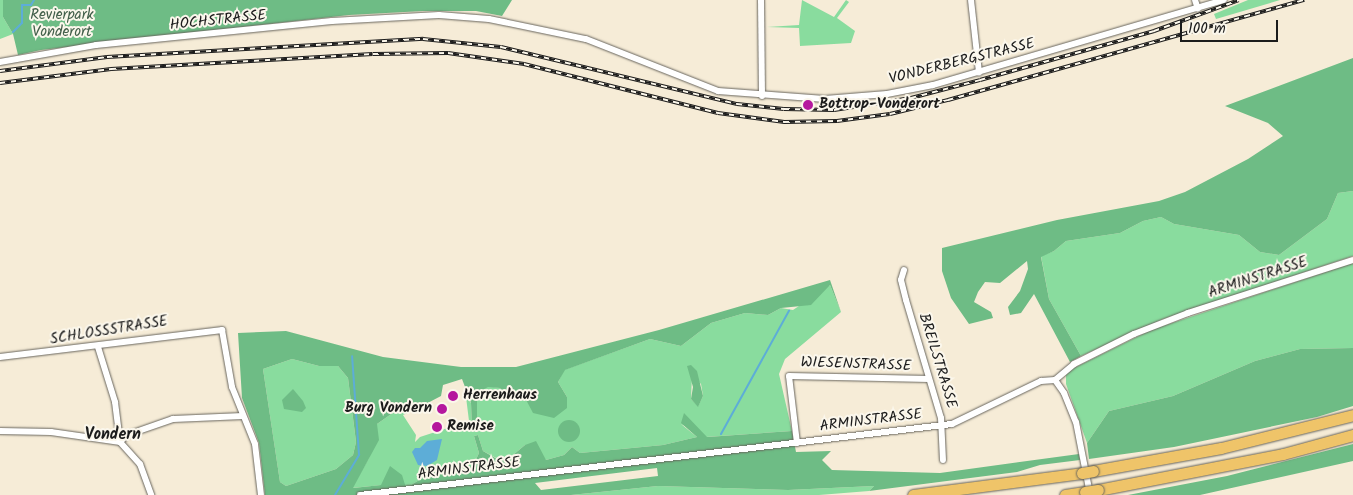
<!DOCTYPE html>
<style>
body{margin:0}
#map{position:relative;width:1353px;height:495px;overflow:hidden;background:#f6ecd7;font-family:Kalam,sans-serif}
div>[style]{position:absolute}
.green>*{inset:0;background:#89dc9e}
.forest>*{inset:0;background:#6ebc85}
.round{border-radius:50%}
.water>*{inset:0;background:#5dadd7}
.stream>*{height:2px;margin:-1px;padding:0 1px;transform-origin:1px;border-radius:1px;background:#5dadd7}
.roads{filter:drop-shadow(0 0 1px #68655d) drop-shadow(0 0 1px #68655d)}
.minor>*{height:6px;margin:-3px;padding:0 3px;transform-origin:3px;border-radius:3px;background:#fff}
.motorway>*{height:11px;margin:-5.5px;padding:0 5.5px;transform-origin:5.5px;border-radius:5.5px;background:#efc469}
.rail>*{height:4px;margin-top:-2px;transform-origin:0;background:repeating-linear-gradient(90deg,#fbf7ec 0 5.5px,#1c1c1c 0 11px);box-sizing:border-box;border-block:1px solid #1c1c1c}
.bridges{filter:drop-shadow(0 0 1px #68655d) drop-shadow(0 0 1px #68655d)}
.motorway-bridge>*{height:11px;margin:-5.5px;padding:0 5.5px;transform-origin:5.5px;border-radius:5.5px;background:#efc469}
.dots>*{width:14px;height:14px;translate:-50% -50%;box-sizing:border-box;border:2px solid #fbf7ec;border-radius:50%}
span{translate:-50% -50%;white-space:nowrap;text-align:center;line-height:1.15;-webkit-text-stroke:4px #fbf7ec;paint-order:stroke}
.park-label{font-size:15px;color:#425f4a}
.street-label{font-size:15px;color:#1c1c1c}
.poi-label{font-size:15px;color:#1c1c1c;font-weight:700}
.left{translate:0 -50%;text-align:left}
.right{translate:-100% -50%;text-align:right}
.neighbourhood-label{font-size:16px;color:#1c1c1c;font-weight:700}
.scale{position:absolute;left:1180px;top:20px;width:98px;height:22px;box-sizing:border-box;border:2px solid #1c1c1c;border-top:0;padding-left:6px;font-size:15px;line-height:18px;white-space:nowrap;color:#1c1c1c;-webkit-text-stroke:4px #fbf7ec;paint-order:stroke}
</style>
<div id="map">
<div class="green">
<i style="clip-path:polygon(0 0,3px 0,3px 17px,13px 34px,0 39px)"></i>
<i style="clip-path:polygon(802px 0,834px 17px,846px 0,849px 2px,837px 18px,855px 31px,851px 43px,800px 46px,799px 28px,767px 27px,799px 25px)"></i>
<i style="clip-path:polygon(1248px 0,1280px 0,1216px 19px,1214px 14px)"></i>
<i style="clip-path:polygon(1353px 191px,1353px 256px,1163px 319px,1081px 356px,1049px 299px,1041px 256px,1054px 251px,1066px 241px,1120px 233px,1143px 221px,1161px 217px,1174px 224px,1239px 235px,1260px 252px,1279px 255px,1327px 219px,1338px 193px)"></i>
<i style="clip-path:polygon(1353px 263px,1353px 348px,1300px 349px,1255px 361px,1173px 396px,1109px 411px,1087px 443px,1066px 384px,1066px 375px,1072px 369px,1151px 330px)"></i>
<i style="clip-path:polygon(evenodd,830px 285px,841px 312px,785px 359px,779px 374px,792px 431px,706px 437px,681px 424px,697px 437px,663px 445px,580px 453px,572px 447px,564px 455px,546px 460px,525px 445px,513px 455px,498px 459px,483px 451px,478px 435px,474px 436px,479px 453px,473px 466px,434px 471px,406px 488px,382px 485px,352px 488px,369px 458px,377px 424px,407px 403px,420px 407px,403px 415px,416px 435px,415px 442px,420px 437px,469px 421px,466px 397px,471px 403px,472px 431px,477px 431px,477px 393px,488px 386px,500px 388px,506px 395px,523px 394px,528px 401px,567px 397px,558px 382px,564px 370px,650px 339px,681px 346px,711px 323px,745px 313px,768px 315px,781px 308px,793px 310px,830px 285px,692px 376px,701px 384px,703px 396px,698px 406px,691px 399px,692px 376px)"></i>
<i style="clip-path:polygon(292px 359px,319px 366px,338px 366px,348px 378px,356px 442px,353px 455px,336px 469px,286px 486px,280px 482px,263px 369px)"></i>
<i style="clip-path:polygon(658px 486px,788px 490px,874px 486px,869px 491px,819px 495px,571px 495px)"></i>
</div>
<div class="forest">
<i style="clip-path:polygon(3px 0,512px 0,502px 16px,476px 11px,423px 11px,349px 15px,41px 50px,18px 55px,13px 34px,3px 17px)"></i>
<i style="clip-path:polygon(1353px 58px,1353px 191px,1338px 193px,1327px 219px,1279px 255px,1260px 252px,1239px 235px,1174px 224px,1161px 217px,1143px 221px,1120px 233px,1066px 241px,1054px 251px,1041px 257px,1049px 299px,1081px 356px,1070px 362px,1034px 294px,1021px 313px,1010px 315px,1008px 307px,1020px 291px,1028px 269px,1027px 261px,1000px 283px,985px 282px,978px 292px,974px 302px,991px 312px,993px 318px,969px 324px,951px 298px,942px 271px,942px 248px,1057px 220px,1159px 201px,1185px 192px,1248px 159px,1283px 136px,1268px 123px,1225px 106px)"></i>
<i style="clip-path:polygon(evenodd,830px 280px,841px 312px,830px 285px,811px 305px,781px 308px,768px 315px,745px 313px,711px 323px,681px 346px,650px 339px,565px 370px,558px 382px,567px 397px,567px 408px,554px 418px,533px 413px,523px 394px,505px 395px,500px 388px,488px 387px,477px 393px,477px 431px,472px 431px,471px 403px,462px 379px,443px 385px,441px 396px,420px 407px,407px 403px,377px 424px,379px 440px,353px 488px,381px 485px,390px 466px,402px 475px,406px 488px,434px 471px,473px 466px,479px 453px,474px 436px,478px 435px,483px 451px,497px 459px,513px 455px,525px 445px,536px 441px,546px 460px,564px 455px,572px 447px,580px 453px,663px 445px,697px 437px,681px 423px,684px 413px,707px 437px,792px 431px,796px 452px,831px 451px,822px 460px,832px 470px,940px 473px,1079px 454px,1080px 460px,1040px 465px,1017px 472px,869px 491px,874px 486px,788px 490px,658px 486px,571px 495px,265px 495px,259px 443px,242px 398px,238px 333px,286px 331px,383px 357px,461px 367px,516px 367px,659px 330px,830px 280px,292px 359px,319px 366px,338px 366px,348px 378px,356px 442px,353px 455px,336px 469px,286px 486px,280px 482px,263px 369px,292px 359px,830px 280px,657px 468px,658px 476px,541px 490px,535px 483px,657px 468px)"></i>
<i style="clip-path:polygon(1353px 348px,1353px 406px,1317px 417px,1174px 447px,1089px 459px,1087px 443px,1109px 411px,1173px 396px,1255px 361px,1300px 349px)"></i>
<i style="clip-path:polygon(691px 365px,697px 371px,703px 396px,698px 407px,691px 399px,693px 387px,687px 366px)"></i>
<i style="clip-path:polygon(293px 389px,303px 401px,306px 408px,302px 412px,284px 409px,282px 400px)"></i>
<i class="round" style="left:558px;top:420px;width:22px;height:22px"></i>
<i style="clip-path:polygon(1353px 444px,1353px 461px,1200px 495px,1128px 495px,1227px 476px)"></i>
</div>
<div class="water">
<i style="clip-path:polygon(442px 439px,437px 460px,427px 466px,418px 465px,412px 452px,415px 448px,420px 448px,427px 441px)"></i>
</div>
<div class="stream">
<i style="left:13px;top:32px;width:13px;rotate:-45deg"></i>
<i style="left:22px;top:23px;width:18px;rotate:-90deg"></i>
<i style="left:22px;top:5px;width:9px"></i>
<i style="left:31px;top:5px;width:6px;rotate:-59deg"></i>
<i style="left:721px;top:434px;width:141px;rotate:-61.1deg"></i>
<i style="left:335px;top:495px;width:47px;rotate:-59deg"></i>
<i style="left:359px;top:455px;width:99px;rotate:-94deg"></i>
</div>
<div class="roads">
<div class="minor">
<i style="left:761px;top:0;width:96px;rotate:89.4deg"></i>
<i style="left:971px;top:0;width:73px;rotate:83.7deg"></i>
<i style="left:1195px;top:0;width:9px;rotate:72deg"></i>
<i style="left:0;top:62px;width:97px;rotate:-10deg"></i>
<i style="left:96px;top:45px;width:237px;rotate:-5.8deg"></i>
<i style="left:332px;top:21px;width:107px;rotate:-3.2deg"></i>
<i style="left:439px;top:15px;width:50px;rotate:4.6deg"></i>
<i style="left:489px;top:19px;width:99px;rotate:11.7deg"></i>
<i style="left:586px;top:39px;width:142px;rotate:21.5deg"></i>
<i style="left:718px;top:91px;width:107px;rotate:4.3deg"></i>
<i style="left:825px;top:99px;width:62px;rotate:-4.6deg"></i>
<i style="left:887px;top:94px;width:47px;rotate:-11.1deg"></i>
<i style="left:933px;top:85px;width:303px;rotate:-16.3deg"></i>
<i style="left:904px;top:270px;width:10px;rotate:107deg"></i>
<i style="left:901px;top:280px;width:21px;rotate:76deg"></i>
<i style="left:906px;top:300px;width:123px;rotate:73.5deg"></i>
<i style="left:941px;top:418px;width:42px;rotate:87.3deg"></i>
<i style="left:98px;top:347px;width:58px;rotate:72.8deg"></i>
<i style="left:115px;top:402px;width:40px;rotate:82.9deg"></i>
<i style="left:120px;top:442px;width:30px;rotate:48deg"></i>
<i style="left:140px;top:464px;width:33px;rotate:70deg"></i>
<i style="left:0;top:357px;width:224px;rotate:-6.9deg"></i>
<i style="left:222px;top:330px;width:58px;rotate:80deg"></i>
<i style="left:232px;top:387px;width:61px;rotate:68deg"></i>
<i style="left:255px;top:444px;width:51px;rotate:83.3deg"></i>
<i style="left:1055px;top:380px;width:16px;rotate:55deg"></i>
<i style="left:1064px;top:393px;width:31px;rotate:68deg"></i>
<i style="left:1076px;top:422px;width:73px;rotate:79deg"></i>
<i style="left:0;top:431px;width:51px;rotate:1.1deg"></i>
<i style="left:51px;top:432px;width:70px;rotate:8.2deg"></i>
<i style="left:120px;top:442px;width:10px;rotate:-45deg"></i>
<i style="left:127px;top:435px;width:49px;rotate:-19.2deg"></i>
<i style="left:173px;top:419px;width:70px;rotate:-2.5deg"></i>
<i style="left:797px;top:443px;width:67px;rotate:-96.8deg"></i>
<i style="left:789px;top:376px;width:140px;rotate:1.2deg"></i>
<i style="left:360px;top:495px;width:596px;rotate:-6.84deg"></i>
<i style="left:952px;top:424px;width:99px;rotate:-25.8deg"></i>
<i style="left:1041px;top:381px;width:14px;rotate:-4deg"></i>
<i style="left:1055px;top:380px;width:25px;rotate:-40deg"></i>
<i style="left:1074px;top:364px;width:67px;rotate:-26.6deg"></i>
<i style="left:1134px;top:334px;width:58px;rotate:-21.3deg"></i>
<i style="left:1188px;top:313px;width:173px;rotate:-17.8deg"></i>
</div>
<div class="motorway">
<i style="left:1093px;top:471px;width:130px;rotate:-10.2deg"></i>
<i style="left:1221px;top:448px;width:136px;rotate:-14deg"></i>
<i style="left:1098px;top:490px;width:188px;rotate:-11deg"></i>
<i style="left:1283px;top:454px;width:73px;rotate:-15.2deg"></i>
<i style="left:913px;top:495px;width:170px;rotate:-7.4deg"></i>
<i style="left:1065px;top:495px;width:20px;rotate:-9deg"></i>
</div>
</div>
<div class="rail">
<i style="left:0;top:71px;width:108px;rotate:-7.5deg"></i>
<i style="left:107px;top:57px;width:317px;rotate:-3.3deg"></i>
<i style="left:423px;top:39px;width:78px;rotate:5.9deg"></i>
<i style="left:501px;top:47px;width:243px;rotate:13.6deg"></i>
<i style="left:737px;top:104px;width:47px;rotate:6.1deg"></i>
<i style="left:784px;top:109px;width:50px;rotate:1.1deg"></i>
<i style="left:834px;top:110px;width:78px;rotate:-8.9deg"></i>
<i style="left:911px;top:98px;width:71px;rotate:-14.6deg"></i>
<i style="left:980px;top:80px;width:181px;rotate:-15.7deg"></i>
<i style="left:1154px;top:31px;width:90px;rotate:-20deg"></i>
<i style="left:0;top:83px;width:112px;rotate:-7.2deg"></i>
<i style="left:111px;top:69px;width:262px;rotate:-3.3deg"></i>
<i style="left:373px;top:54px;width:75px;rotate:-0.8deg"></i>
<i style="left:448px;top:53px;width:77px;rotate:8.2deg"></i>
<i style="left:524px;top:64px;width:200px;rotate:14.2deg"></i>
<i style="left:718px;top:113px;width:67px;rotate:7.8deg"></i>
<i style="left:784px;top:122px;width:53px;rotate:-1.1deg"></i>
<i style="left:837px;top:121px;width:53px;rotate:-7.5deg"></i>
<i style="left:890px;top:114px;width:60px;rotate:-13.6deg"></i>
<i style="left:948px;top:100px;width:370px;rotate:-15.7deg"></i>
</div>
<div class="bridges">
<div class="motorway-bridge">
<i style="left:1082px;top:473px;width:11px;rotate:-10deg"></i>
<i style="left:1085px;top:492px;width:13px;rotate:-9deg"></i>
</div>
</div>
<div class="dots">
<i style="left:808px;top:105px;background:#b5179e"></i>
<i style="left:453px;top:396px;background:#b5179e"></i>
<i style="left:442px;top:409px;background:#b5179e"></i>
<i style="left:437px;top:427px;background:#b5179e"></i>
</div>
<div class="park-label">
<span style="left:62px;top:24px">Revierpark<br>Vonderort</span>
</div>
<div class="street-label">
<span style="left:218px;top:21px;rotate:-6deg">HOCHSTRASSE</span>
<span style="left:962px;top:62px;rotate:-14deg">VONDERBERGSTRASSE</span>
<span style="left:1258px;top:278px;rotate:-18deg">ARMINSTRASSE</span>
<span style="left:109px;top:331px;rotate:-9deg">SCHLOSSSTRASSE</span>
<span style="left:937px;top:361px;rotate:73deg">BREILSTRASSE</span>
<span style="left:856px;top:365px;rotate:2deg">WIESENSTRASSE</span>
<span style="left:871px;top:421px;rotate:-7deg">ARMINSTRASSE</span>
<span style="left:469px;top:469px;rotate:-7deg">ARMINSTRASSE</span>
</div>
<div class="poi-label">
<span class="left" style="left:819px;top:105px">Bottrop-Vonderort</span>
<span class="left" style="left:463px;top:396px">Herrenhaus</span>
<span class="right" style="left:432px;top:409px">Burg Vondern</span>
<span class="left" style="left:447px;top:427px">Remise</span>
</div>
<div class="neighbourhood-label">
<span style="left:113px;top:435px">Vondern</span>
</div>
<div class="scale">100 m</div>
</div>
